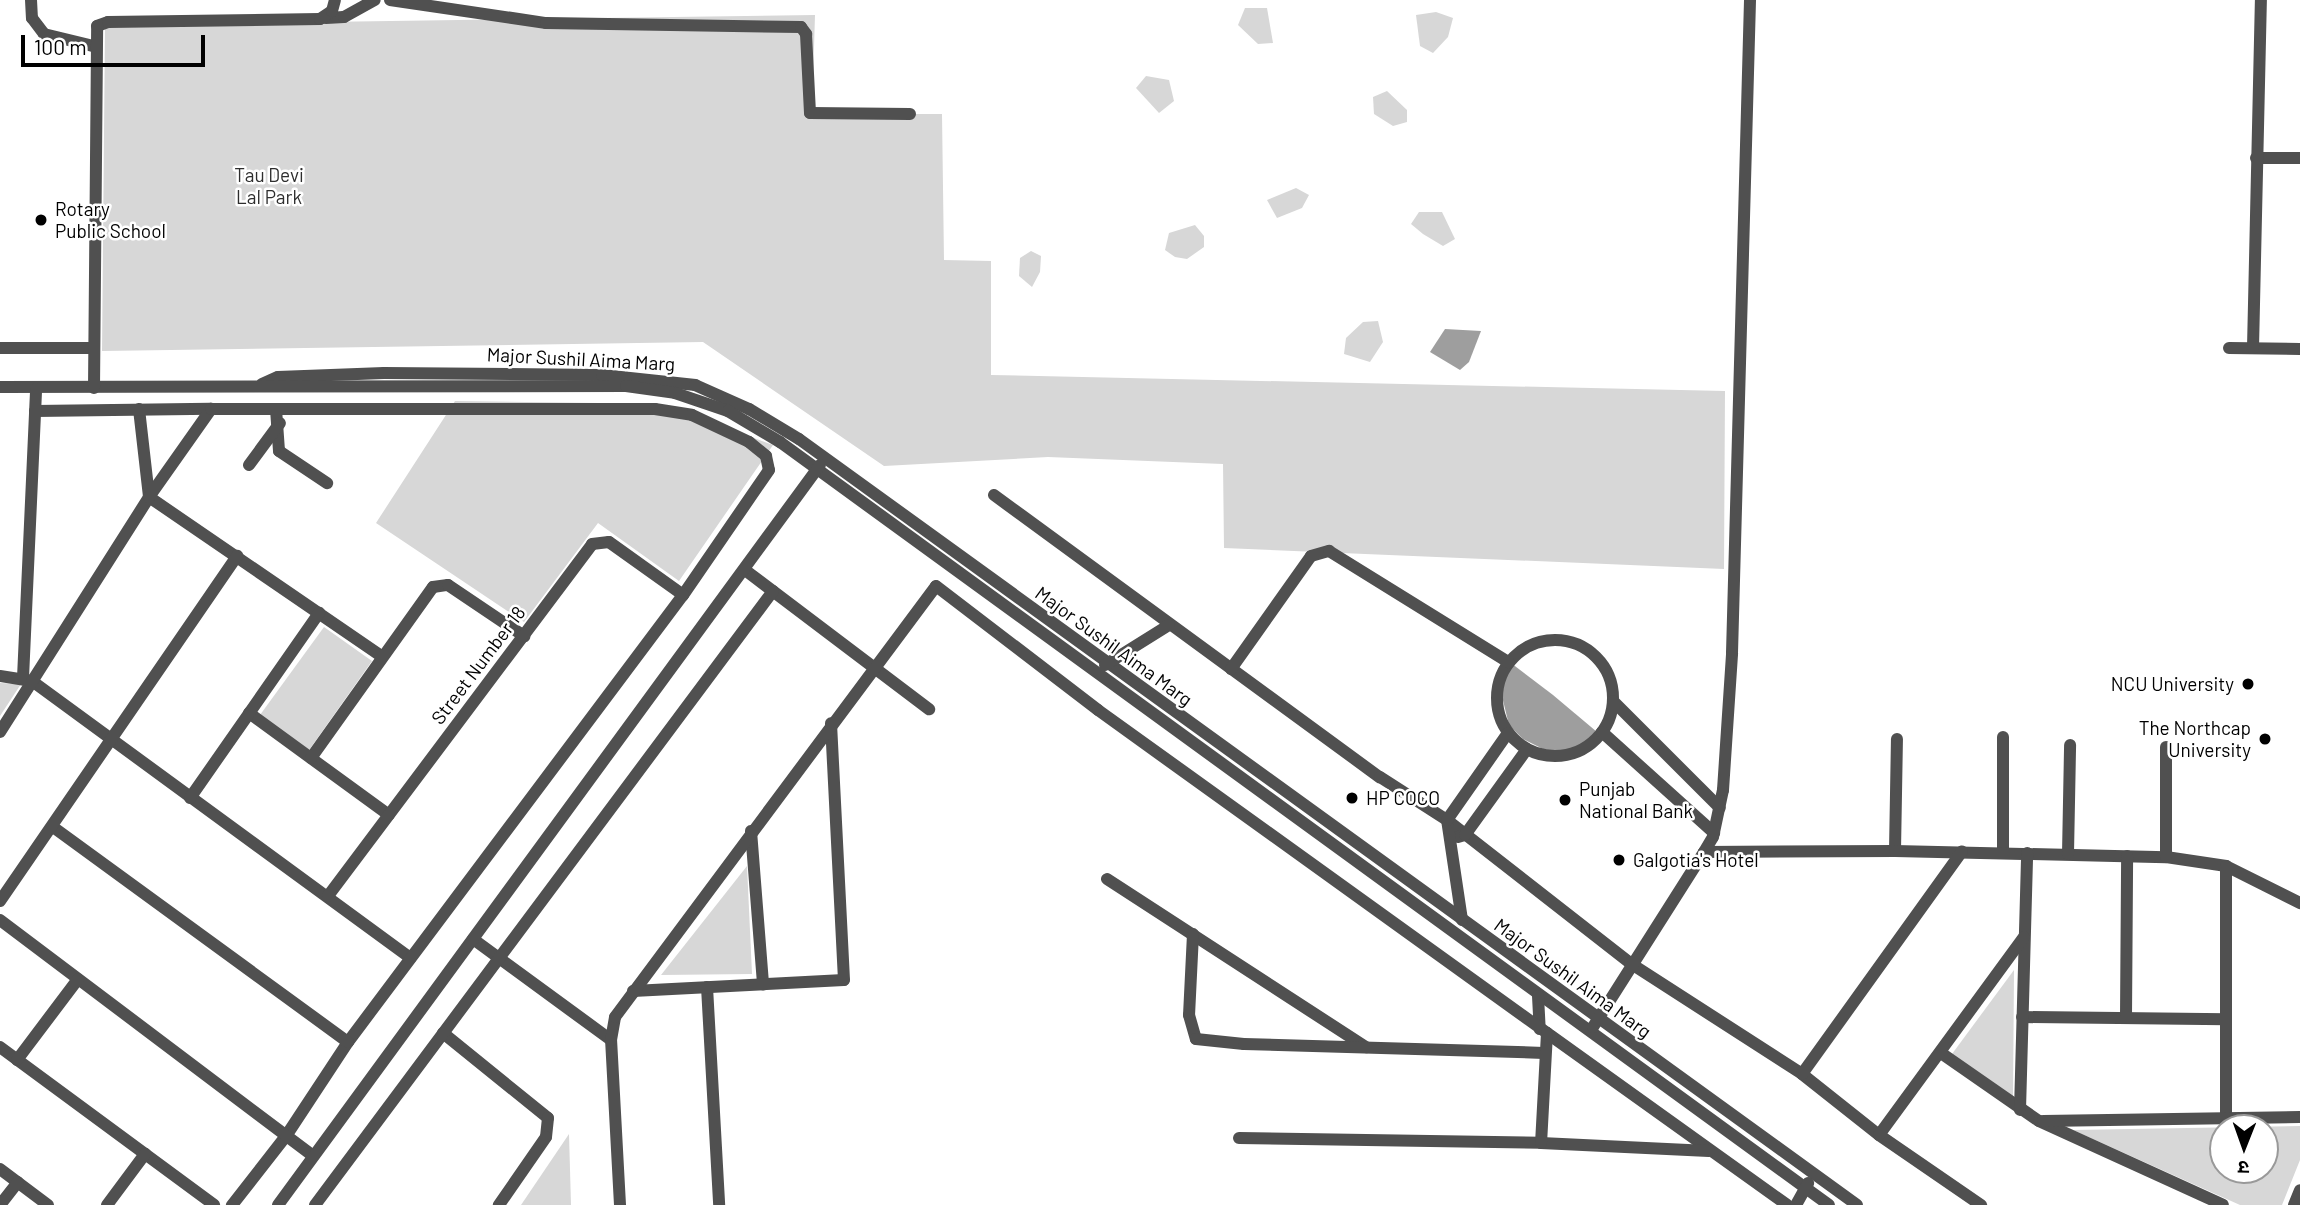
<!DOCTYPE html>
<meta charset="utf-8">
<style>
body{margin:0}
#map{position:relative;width:2300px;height:1205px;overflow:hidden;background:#fff;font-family:Barlow,"Noto Sans Devanagari",sans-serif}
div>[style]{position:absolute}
.green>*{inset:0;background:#d7d7d7}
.water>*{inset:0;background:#9e9e9e}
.minor>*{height:12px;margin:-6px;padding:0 6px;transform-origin:6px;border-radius:6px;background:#505050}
.minor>.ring{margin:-6px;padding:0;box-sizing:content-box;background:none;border:12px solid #505050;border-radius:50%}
.dots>*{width:19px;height:19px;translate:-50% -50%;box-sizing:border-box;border:4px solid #fff;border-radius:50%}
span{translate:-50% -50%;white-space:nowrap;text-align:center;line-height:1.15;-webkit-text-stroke:5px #fff;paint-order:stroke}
.park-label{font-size:19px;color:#2e2e2e}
.poi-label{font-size:19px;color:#000}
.left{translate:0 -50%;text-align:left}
.right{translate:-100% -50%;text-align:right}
.street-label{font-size:19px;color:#000}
.north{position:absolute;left:2209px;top:1114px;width:70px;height:70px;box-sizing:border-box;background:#fff;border:2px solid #999;border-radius:50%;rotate:181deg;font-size:19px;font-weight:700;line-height:28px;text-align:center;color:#000}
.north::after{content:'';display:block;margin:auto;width:24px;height:32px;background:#000;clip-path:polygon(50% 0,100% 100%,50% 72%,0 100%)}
.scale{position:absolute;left:21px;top:35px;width:184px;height:32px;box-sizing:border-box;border:4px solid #000;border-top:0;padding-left:9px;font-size:21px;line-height:24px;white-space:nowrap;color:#000;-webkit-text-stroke:5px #fff;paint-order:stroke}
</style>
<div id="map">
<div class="green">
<i style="clip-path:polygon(1245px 8px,1267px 8px,1273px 43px,1258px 44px,1238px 25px)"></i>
<i style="clip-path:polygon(1436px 12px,1453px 18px,1448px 37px,1433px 53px,1420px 46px,1416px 15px)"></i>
<i style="clip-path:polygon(815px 15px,812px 114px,942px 114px,944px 260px,991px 261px,991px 375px,1725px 391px,1724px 569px,1224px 548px,1223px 464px,1048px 457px,884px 466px,703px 342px,102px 351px,105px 25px)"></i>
<i style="clip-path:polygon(1146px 76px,1169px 80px,1174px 101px,1159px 113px,1136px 88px)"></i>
<i style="clip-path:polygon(1387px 91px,1407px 110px,1407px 122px,1393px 126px,1374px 114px,1373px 97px)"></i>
<i style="clip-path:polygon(1296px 188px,1309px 195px,1302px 208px,1277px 218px,1267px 200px)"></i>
<i style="clip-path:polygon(1419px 212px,1442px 212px,1455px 239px,1443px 246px,1423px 234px,1411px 224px)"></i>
<i style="clip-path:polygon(1195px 225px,1204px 236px,1204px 247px,1187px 259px,1175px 257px,1165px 250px,1169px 233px)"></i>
<i style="clip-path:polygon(1031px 251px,1041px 256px,1040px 272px,1032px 287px,1019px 276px,1020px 258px)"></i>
<i style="clip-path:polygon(1378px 321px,1383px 342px,1370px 362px,1344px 354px,1346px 338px,1363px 322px)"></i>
<i style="clip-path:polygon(455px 401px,599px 403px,692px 415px,773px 445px,679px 581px,598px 523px,524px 622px,376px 523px)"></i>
<i style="clip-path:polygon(324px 627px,372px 661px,309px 750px,260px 715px)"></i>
<i style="clip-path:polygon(0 683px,21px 684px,0 716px)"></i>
<i style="clip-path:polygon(747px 866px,752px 974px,661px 975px)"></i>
<i style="clip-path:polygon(2014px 970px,2013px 1098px,1952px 1054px)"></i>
<i style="clip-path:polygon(evenodd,2300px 1126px,2300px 1160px,2282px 1205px,2240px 1205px,2073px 1130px,2300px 1126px,2223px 1128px,2265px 1128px,2265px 1170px,2223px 1170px,2223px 1128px)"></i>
<i style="clip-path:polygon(569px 1134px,571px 1205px,521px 1205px)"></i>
</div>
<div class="water">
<i style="clip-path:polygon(1445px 329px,1481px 331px,1469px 362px,1460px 370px,1430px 352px)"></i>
<i style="clip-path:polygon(1511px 663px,1553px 695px,1597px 732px,1580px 748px,1549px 752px,1523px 739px,1509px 725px,1500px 688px)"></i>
</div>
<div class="minor">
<i style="left:31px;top:0;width:18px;rotate:87deg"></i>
<i style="left:32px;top:18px;width:20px;rotate:53deg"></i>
<i style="left:44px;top:34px;width:50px;rotate:13.8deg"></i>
<i style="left:390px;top:0;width:158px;rotate:8.4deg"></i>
<i style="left:546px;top:23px;width:255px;rotate:0.9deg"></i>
<i style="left:801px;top:27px;width:9px;rotate:54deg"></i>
<i style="left:806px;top:34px;width:79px;rotate:87.1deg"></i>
<i style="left:810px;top:113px;width:100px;rotate:0.6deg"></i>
<i style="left:326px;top:18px;width:18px;rotate:-3deg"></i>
<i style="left:344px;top:17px;width:35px;rotate:-29deg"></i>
<i style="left:2256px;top:158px;width:44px"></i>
<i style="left:0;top:348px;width:93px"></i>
<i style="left:2229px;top:348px;width:71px;rotate:0.8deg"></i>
<i style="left:2253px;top:348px;width:348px;rotate:-88.7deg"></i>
<i style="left:262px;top:384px;width:17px;rotate:-24deg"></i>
<i style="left:278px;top:377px;width:106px;rotate:-2.2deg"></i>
<i style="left:384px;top:373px;width:218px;rotate:0.5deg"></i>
<i style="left:602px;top:375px;width:94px;rotate:6.1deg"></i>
<i style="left:695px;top:385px;width:59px;rotate:24deg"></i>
<i style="left:749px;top:409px;width:58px;rotate:31deg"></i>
<i style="left:799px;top:439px;width:1306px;rotate:35.9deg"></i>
<i style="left:0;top:387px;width:626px;rotate:-0.09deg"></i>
<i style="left:626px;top:386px;width:49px;rotate:8.1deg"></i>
<i style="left:675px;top:393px;width:56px;rotate:18.8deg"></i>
<i style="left:728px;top:411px;width:61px;rotate:30.8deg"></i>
<i style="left:780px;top:442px;width:1297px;rotate:36.03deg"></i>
<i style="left:94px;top:388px;width:362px;rotate:-89.5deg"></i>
<i style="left:97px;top:26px;width:12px;rotate:-20deg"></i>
<i style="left:108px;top:22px;width:212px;rotate:-0.8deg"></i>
<i style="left:320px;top:19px;width:14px;rotate:-34deg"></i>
<i style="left:332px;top:11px;width:11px;rotate:-75deg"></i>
<i style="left:139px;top:409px;width:89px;rotate:83.5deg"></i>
<i style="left:149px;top:497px;width:281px;rotate:34.4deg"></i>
<i style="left:276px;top:409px;width:42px;rotate:85.9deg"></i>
<i style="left:279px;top:451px;width:58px;rotate:33.7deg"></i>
<i style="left:35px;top:411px;width:176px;rotate:-0.7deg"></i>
<i style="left:249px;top:465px;width:52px;rotate:-53.6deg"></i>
<i style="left:994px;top:495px;width:478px;rotate:36.2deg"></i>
<i style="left:1380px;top:777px;width:80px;rotate:32.7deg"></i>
<i style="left:1447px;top:820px;width:232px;rotate:38deg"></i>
<i style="left:1630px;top:963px;width:205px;rotate:32.8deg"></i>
<i style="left:1802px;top:1074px;width:98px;rotate:38.4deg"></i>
<i style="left:1879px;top:1135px;width:124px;rotate:34.5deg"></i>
<i style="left:745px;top:570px;width:231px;rotate:37.1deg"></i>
<i class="ring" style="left:1497px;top:640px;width:104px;height:104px"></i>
<i style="left:1105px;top:665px;width:75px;rotate:-32deg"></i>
<i style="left:1231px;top:669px;width:138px;rotate:-54.7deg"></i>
<i style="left:1311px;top:556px;width:19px;rotate:-16deg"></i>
<i style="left:1329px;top:551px;width:211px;rotate:31.8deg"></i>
<i style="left:0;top:676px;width:32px;rotate:9deg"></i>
<i style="left:32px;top:681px;width:469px;rotate:36.2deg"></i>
<i style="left:23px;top:678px;width:289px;rotate:-87.4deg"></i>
<i style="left:1613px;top:701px;width:151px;rotate:45deg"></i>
<i style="left:249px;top:713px;width:173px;rotate:36.1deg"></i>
<i style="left:0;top:732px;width:278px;rotate:-57.6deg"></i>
<i style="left:149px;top:497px;width:108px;rotate:-54.8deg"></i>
<i style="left:211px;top:409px;width:444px"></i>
<i style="left:655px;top:409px;width:37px;rotate:9deg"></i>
<i style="left:692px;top:415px;width:63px;rotate:25.3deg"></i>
<i style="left:749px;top:442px;width:22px;rotate:39deg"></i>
<i style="left:766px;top:456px;width:14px;rotate:78deg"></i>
<i style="left:769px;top:470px;width:152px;rotate:124.5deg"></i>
<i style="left:683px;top:595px;width:559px;rotate:126.85deg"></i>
<i style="left:348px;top:1042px;width:113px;rotate:123.4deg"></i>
<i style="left:286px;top:1136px;width:88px;rotate:128deg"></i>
<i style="left:1602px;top:732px;width:151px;rotate:42deg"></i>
<i style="left:2003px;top:737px;width:116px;rotate:90deg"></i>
<i style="left:311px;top:758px;width:210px;rotate:-54.5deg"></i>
<i style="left:433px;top:587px;width:15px;rotate:-8deg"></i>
<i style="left:448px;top:585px;width:92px;rotate:33.9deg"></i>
<i style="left:190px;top:798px;width:226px;rotate:-55.1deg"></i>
<i style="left:53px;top:827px;width:365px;rotate:36.1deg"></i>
<i style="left:751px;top:831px;width:154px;rotate:85.5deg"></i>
<i style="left:1458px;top:837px;width:7px;rotate:-16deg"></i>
<i style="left:1465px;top:835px;width:106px;rotate:-54.2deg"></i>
<i style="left:1895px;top:851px;width:112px;rotate:-89deg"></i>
<i style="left:1704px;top:852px;width:191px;rotate:-0.3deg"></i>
<i style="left:1895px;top:851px;width:271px;rotate:1.3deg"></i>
<i style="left:2166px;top:857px;width:61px;rotate:8.5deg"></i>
<i style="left:2226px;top:866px;width:83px;rotate:26.6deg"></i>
<i style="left:2068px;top:854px;width:109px;rotate:-88.9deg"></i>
<i style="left:2166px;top:857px;width:110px;rotate:-90deg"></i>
<i style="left:1107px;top:879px;width:309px;rotate:33deg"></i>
<i style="left:328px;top:896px;width:440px;rotate:-53.1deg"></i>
<i style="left:592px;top:544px;width:17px;rotate:-7deg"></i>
<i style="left:609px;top:542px;width:91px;rotate:35.6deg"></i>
<i style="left:0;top:901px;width:419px;rotate:-55.5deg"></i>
<i style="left:0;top:920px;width:392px;rotate:37deg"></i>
<i style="left:1462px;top:920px;width:101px;rotate:-98.5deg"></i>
<i style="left:1447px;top:820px;width:106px;rotate:-55deg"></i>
<i style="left:1193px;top:934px;width:81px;rotate:92.8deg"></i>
<i style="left:1189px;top:1015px;width:25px;rotate:74deg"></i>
<i style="left:1196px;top:1039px;width:48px;rotate:5.9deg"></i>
<i style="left:1244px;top:1044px;width:300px;rotate:1.7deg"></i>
<i style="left:473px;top:939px;width:171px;rotate:36.2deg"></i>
<i style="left:707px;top:987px;width:218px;rotate:86.8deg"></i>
<i style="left:633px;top:991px;width:211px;rotate:-3deg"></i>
<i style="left:844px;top:980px;width:257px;rotate:-92.9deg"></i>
<i style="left:1538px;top:996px;width:33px;rotate:87deg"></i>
<i style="left:2022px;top:1017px;width:204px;rotate:0.6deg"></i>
<i style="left:2126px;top:1018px;width:162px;rotate:-89.6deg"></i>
<i style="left:1593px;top:1027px;width:207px;rotate:-57.6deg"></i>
<i style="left:1704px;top:852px;width:17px;rotate:-59deg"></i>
<i style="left:1713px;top:837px;width:48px;rotate:-78deg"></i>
<i style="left:1723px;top:790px;width:137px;rotate:-86.2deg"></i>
<i style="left:1732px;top:653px;width:653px;rotate:-88.42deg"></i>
<i style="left:443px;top:1033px;width:135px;rotate:39deg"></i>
<i style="left:548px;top:1118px;width:19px;rotate:96deg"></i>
<i style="left:546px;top:1137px;width:83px;rotate:124.7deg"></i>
<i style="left:1547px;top:1033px;width:295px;rotate:35.6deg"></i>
<i style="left:0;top:1047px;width:266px;rotate:36.4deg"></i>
<i style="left:1941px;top:1053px;width:119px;rotate:34.8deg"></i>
<i style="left:2039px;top:1121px;width:202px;rotate:24.5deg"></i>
<i style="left:17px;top:1060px;width:101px;rotate:-53deg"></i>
<i style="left:1802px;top:1074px;width:274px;rotate:-54.3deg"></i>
<i style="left:2020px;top:1110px;width:257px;rotate:-88.4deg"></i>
<i style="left:2226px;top:1118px;width:252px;rotate:-90deg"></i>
<i style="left:2043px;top:1121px;width:257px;rotate:-0.9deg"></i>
<i style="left:1879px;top:1135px;width:245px;rotate:-53.8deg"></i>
<i style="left:1239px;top:1138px;width:302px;rotate:0.9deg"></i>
<i style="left:1541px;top:1143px;width:168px;rotate:2.7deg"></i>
<i style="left:0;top:1169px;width:60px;rotate:36.9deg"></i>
<i style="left:0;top:1205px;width:29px;rotate:-52deg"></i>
<i style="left:107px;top:1205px;width:64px;rotate:-53.3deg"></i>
<i style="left:278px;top:1205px;width:917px;rotate:-53.78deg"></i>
<i style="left:315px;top:1205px;width:766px;rotate:-53.28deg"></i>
<i style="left:620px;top:1205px;width:165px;rotate:-93.1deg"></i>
<i style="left:611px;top:1040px;width:23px;rotate:-80deg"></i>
<i style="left:615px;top:1017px;width:537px;rotate:-53.32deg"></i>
<i style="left:936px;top:586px;width:204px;rotate:37.4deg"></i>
<i style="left:1098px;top:710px;width:553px;rotate:35.73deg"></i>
<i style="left:1547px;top:1033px;width:110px;rotate:93.1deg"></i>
<i style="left:1796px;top:1205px;width:25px;rotate:-61deg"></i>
<i style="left:2294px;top:1205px;width:16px;rotate:-68deg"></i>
</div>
<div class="dots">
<i style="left:41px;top:220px;background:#000"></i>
<i style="left:2248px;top:684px;background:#000"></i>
<i style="left:2265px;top:739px;background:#000"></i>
<i style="left:1352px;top:798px;background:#000"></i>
<i style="left:1565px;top:800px;background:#000"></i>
<i style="left:1619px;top:860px;background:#000"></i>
</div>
<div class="park-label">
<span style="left:269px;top:186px">Tau Devi<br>Lal Park</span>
</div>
<div class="poi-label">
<span class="left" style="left:55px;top:220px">Rotary<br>Public School</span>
<span class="right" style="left:2234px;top:684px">NCU University</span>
<span class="right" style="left:2251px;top:739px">The Northcap<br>University</span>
<span class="left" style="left:1579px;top:800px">Punjab<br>National Bank</span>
<span class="left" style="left:1366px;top:798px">HP COCO</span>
<span class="left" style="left:1633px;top:860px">Galgotia's Hotel</span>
</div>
<div class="street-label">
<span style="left:581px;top:359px;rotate:3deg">Major Sushil Aima Marg</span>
<span style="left:1114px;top:646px;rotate:36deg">Major Sushil Aima Marg</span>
<span style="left:478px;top:665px;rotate:-53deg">Street Number 18</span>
<span style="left:1573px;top:978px;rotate:36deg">Major Sushil Aima Marg</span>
</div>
<div class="north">उ</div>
<div class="scale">100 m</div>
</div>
